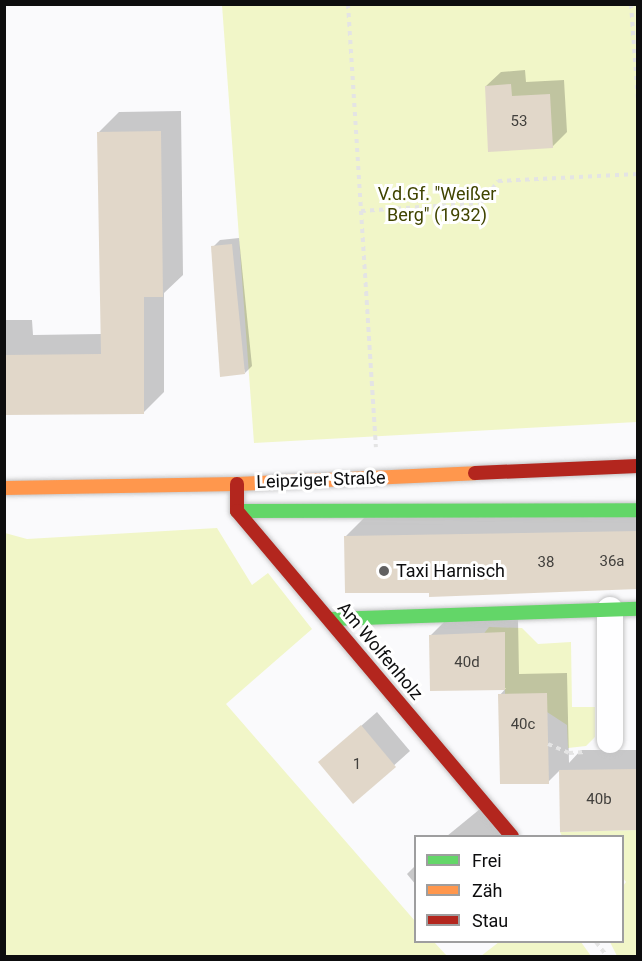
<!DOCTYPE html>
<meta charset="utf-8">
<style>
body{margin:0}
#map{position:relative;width:642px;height:961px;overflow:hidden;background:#fafafc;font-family:Roboto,sans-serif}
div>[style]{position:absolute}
.green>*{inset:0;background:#f1f6c8}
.shadow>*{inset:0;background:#0003}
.building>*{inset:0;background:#e1d7c9}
.path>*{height:4px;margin-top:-2px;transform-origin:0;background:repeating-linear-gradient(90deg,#e4e4e4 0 4.5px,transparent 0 9px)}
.roads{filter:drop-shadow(0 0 2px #c4c4c5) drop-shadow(0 0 2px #c4c4c5)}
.street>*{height:26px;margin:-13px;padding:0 13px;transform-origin:13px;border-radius:13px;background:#fefeff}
.fast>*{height:14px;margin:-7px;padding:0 7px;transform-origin:7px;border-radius:7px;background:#63d668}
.slow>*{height:14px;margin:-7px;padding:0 7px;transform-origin:7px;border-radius:7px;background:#ff974d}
.jam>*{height:14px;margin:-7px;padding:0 7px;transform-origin:7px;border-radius:7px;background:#b3261e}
.dots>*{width:16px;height:16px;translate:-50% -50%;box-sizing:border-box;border:3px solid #fff;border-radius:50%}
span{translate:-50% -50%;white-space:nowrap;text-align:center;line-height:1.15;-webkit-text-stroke:6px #fff;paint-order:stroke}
.number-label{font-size:15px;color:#42403d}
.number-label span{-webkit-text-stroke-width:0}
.park-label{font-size:18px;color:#404400}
.street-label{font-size:18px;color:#0d0d0e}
.poi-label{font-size:18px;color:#0d0d0e}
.left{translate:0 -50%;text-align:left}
.frame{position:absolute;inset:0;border:6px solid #0d0d0e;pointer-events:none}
.legend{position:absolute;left:414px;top:835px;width:210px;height:108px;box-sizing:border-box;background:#fff;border:2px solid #9e9e9f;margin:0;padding:8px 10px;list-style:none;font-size:18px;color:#0d0d0e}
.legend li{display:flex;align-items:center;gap:12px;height:30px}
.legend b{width:30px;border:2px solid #9e9e9f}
</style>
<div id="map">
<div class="green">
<i style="clip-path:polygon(222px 5px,637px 5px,637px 422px,254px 443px)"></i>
<i style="clip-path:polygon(217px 528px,252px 585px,268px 573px,312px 629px,226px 704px,415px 921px,416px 942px,434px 942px,447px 956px,5px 956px,5px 533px,27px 539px)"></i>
<i style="clip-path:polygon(489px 627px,522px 628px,538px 644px,571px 642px,572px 707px,595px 707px,595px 737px,586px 746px,568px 748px,567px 725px,547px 712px,505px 694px,505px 636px,482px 636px)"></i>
<i style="clip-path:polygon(637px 830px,637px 956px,617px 956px,610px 942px,622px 942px,623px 886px,626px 882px,623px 878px,622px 836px,562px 836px,560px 832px)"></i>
<i style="clip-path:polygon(499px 942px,581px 942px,591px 956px,481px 956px)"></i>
</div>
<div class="shadow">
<i style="clip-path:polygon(525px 70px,526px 82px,564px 80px,567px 132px,552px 147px,486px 86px,501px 72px)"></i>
<i style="clip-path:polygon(181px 111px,183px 275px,164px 293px,164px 392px,144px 412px,4px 413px,4px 320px,32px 320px,33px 335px,102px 334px,99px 132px,119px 112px)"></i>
<i style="clip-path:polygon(239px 238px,252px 366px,245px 373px,213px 247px,220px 240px)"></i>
<i style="clip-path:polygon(638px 512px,638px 587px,430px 591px,346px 536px,366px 516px)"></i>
<i style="clip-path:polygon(518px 618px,519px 674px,567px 673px,569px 763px,581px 750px,638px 750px,638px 829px,562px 830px,560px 770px,548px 782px,500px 695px,506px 688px,431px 689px,431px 635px,445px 621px)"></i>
<i style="clip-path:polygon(377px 712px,410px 751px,353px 802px,320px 762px)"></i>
<i style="clip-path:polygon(480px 809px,503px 836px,447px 836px)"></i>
<i style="clip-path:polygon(416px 865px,416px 885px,407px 874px)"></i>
</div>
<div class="building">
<i style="clip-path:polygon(511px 84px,512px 96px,550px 94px,553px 148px,488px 152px,485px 86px)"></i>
<i style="clip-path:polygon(161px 131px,163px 297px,144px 297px,144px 414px,4px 415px,4px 355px,101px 354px,97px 132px)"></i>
<i style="clip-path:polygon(232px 244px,245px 374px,220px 377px,211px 246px)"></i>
<i style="clip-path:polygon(638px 531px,638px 589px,429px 597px,429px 593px,345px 593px,344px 536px)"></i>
<i style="clip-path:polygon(505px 632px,505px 690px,430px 691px,429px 635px)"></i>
<i style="clip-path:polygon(547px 693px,549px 784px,500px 784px,498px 694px)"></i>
<i style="clip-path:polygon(361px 725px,396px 767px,353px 804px,318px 762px)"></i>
<i style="clip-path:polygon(638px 769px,638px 830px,560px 832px,559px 770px)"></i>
</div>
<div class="path">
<i style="left:348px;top:4px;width:444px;rotate:86.4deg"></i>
<i style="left:631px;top:4px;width:98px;rotate:85.9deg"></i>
<i style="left:361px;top:211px;width:120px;rotate:-3.8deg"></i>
<i style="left:481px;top:203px;width:28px;rotate:-52deg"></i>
<i style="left:498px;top:181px;width:140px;rotate:-2.9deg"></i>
<i style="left:548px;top:744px;width:23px;rotate:23deg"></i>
<i style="left:569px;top:753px;width:17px;rotate:-3deg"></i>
<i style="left:596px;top:942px;width:18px;rotate:52deg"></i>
</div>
<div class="roads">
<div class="street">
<i style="left:610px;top:610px;width:130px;rotate:90deg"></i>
</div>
<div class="fast">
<i style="left:237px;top:511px;width:401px;rotate:-0.1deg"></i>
<i style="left:331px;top:619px;width:307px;rotate:-1.9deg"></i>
</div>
<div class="slow">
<i style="left:4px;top:488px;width:233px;rotate:-1deg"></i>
<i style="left:237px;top:484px;width:238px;rotate:-2.6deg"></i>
</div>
<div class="jam">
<i style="left:475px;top:473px;width:163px;rotate:-2.5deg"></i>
<i style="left:237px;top:484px;width:27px;rotate:90deg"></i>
<i style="left:237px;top:511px;width:426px;rotate:49.8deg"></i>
</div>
</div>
<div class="dots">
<i style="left:384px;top:571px;background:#606061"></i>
</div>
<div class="number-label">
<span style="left:519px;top:122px">53</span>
<span style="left:612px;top:562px">36a</span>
<span style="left:546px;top:563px">38</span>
<span style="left:467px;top:663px">40d</span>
<span style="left:523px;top:725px">40c</span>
<span style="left:357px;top:765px">1</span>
<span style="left:599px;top:800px">40b</span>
</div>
<div class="park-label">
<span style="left:437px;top:205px">V.d.Gf. "Weißer<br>Berg" (1932)</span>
</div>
<div class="street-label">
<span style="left:321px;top:480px;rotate:-2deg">Leipziger Straße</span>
<span style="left:380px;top:651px;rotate:50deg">Am Wolfenholz</span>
</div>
<div class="poi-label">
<span class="left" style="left:396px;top:571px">Taxi Harnisch</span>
</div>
<div class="frame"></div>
<ul class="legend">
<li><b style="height:8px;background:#63d668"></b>Frei</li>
<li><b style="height:8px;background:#ff974d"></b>Zäh</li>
<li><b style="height:8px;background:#b3261e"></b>Stau</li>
</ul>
</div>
